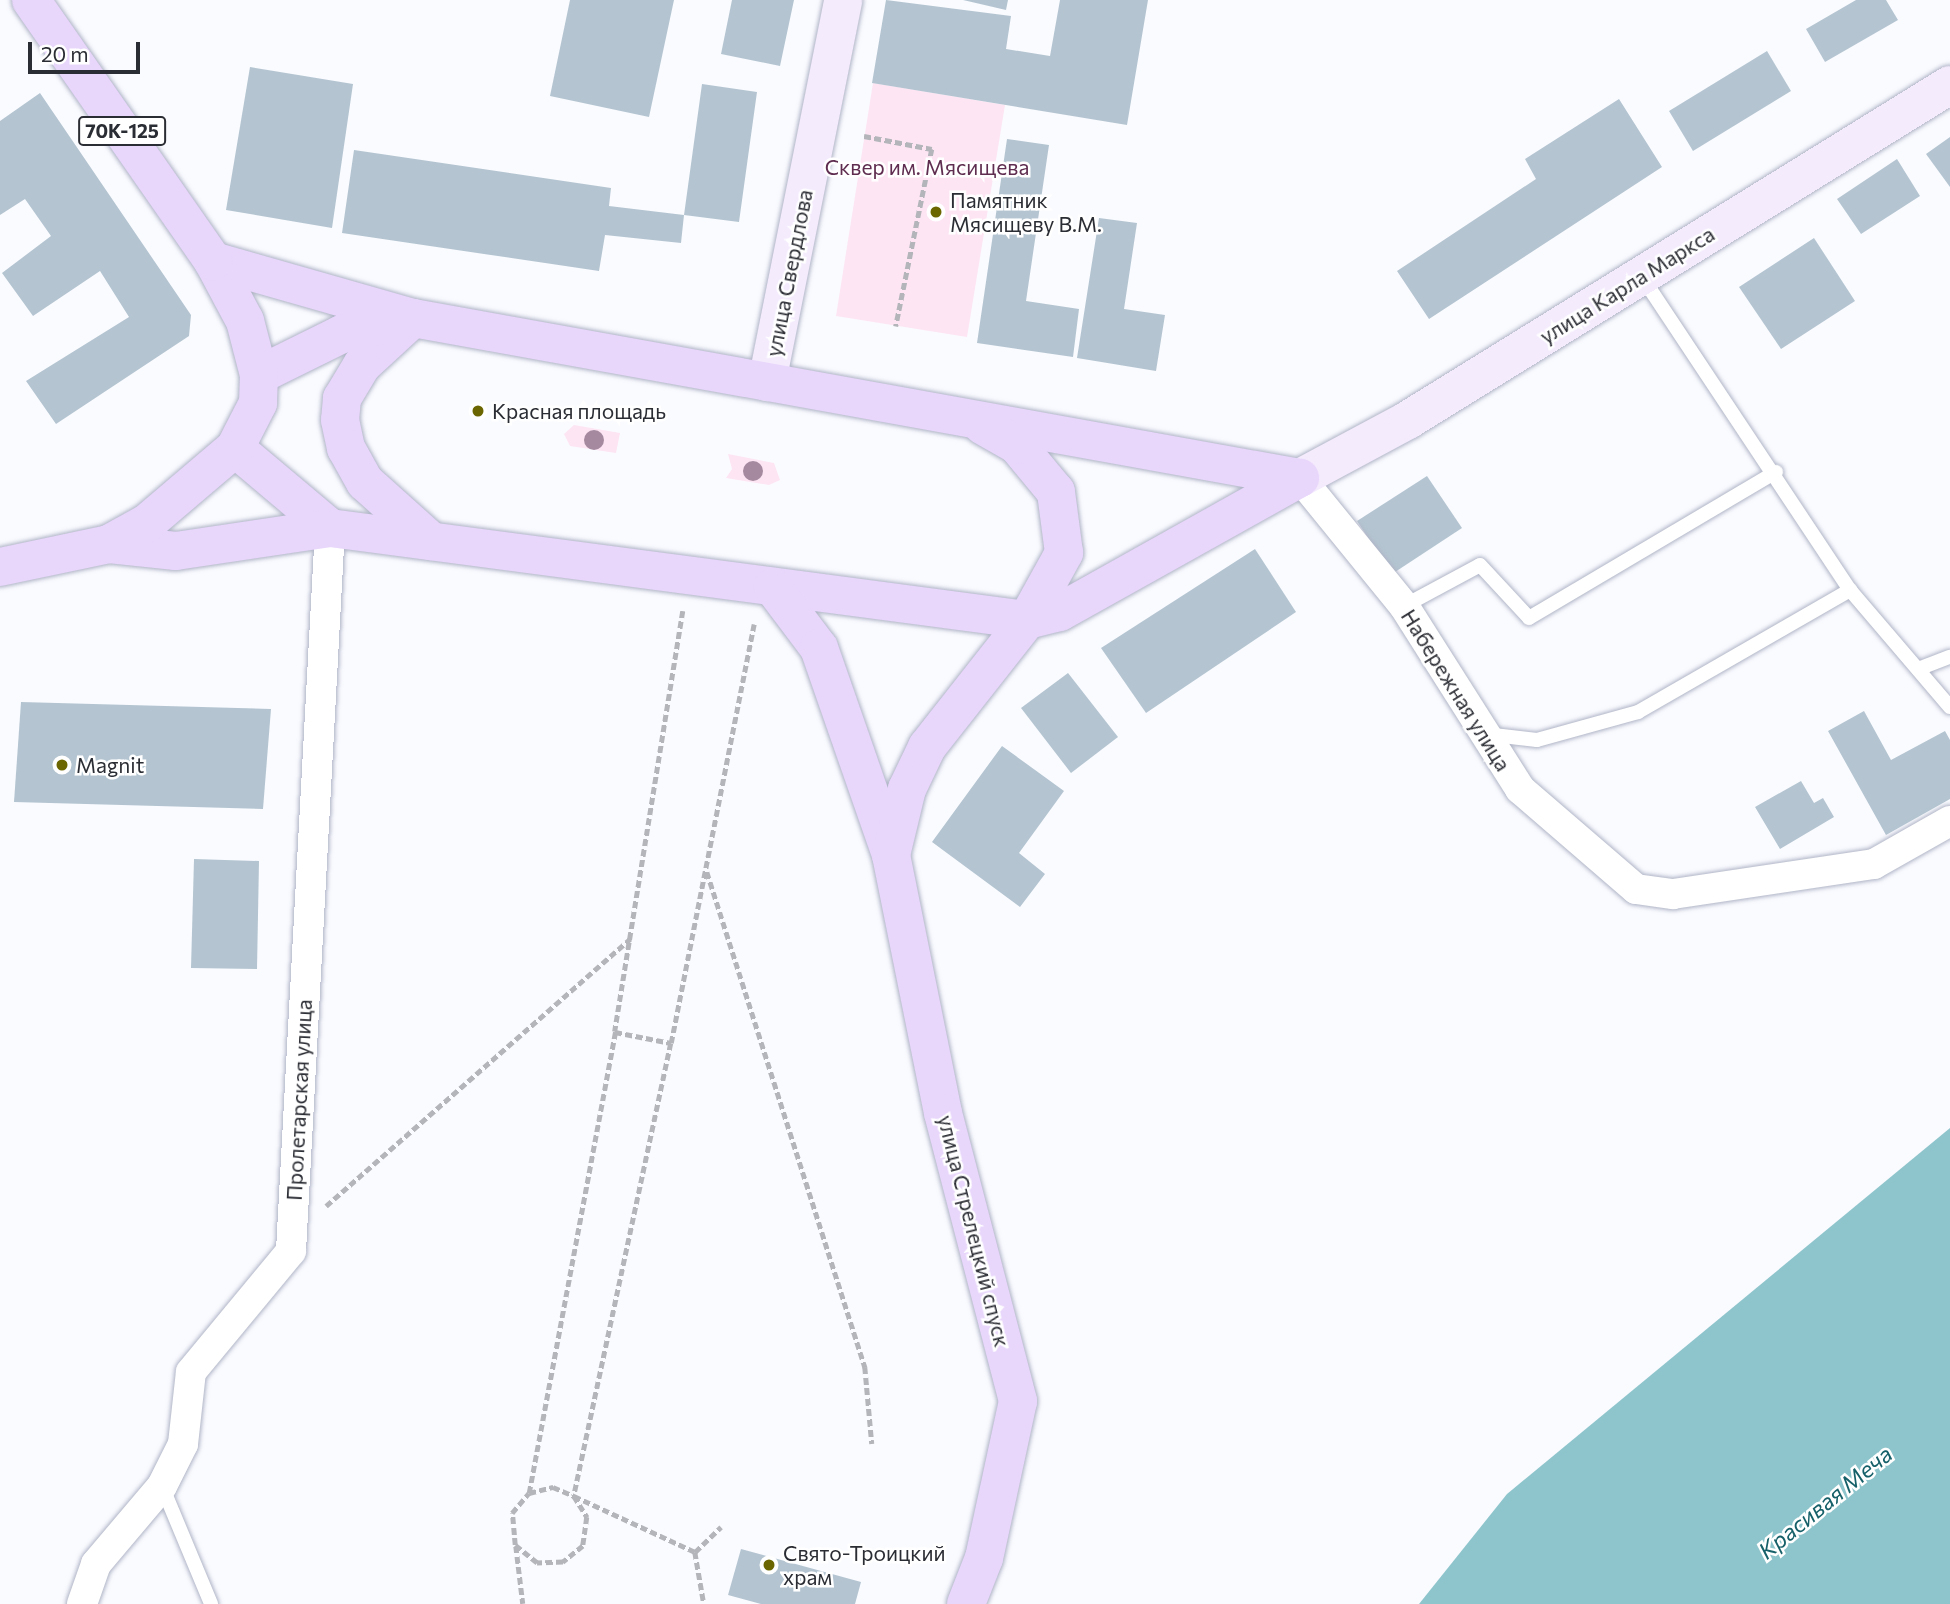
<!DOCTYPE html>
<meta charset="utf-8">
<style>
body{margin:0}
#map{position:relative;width:1950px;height:1604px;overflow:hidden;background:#fafbff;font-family:Commissioner,sans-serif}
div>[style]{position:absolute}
.green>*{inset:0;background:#fde5f4}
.water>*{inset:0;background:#8ec5cc}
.building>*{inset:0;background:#b4c5d1}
.path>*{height:4.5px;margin-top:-2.25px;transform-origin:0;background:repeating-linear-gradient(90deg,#b3b5ba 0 7px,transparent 0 10.5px)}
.roads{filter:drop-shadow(0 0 2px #b0b5c7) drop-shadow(0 0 2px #b0b5c7)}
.service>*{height:14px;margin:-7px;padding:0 7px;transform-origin:7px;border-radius:7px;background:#fff}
.minor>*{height:30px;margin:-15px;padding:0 15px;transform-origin:15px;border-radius:15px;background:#fff}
.secondary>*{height:38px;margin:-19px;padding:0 19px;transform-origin:19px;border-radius:19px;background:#f4ebfd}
.primary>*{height:38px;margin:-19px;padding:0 19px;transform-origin:19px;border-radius:19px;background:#e8d6fb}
.trees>*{width:20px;height:20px;margin:-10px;border-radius:50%;background:#a58a9f}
.dots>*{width:19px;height:19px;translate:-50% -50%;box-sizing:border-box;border:4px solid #fff;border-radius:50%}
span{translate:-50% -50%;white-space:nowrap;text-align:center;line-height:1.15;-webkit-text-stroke:5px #fff;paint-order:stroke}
.shield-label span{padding:2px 5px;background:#fff;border:2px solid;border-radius:5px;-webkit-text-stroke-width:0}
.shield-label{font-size:19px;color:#2b2d34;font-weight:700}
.park-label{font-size:21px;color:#5f2d50}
.poi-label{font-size:21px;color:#2b2d34}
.left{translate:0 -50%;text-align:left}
.street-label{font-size:21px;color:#2b2d34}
.water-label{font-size:23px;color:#166069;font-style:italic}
.scale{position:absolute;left:28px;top:42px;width:112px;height:32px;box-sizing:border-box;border:4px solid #2b2d34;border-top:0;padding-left:9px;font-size:21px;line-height:24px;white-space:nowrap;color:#2b2d34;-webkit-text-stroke:5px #fff;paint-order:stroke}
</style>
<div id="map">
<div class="green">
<i style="clip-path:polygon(873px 83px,1005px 105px,967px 337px,836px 316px)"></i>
<i style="clip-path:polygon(574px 425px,620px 433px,616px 453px,570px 446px,564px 434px)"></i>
<i style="clip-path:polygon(728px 454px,774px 463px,780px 480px,769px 485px,726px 478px,732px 469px)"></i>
</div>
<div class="water">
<i style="clip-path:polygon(1950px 1128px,1950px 1604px,1419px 1604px,1507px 1494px)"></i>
</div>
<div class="building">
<i style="clip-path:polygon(570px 0,674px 0,649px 117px,550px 96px)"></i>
<i style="clip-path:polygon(732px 0,794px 0,780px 66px,721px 54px)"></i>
<i style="clip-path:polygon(886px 0,1011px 16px,1006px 49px,1050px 56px,1060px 0,1148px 0,1127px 125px,872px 83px)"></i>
<i style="clip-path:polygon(963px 0,1008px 0,1006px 10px)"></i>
<i style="clip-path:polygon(1856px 0,1886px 0,1898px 20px,1825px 62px,1806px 29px)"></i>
<i style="clip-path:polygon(1767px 51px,1791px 91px,1693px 151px,1669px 111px)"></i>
<i style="clip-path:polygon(250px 67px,353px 84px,332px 228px,226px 210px)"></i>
<i style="clip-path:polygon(702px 84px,757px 92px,739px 222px,684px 215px,681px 243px,605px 235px,599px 271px,342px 233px,354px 150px,611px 188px,609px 206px,684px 215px)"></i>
<i style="clip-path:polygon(40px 93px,191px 315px,189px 336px,56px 424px,26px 381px,129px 317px,100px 271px,33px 316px,2px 273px,51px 236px,25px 199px,0 215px,0 121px)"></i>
<i style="clip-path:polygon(1619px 99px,1662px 167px,1429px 319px,1397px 271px,1536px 179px,1525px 159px)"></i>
<i style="clip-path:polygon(1950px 137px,1950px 187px,1926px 154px)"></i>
<i style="clip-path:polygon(1007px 139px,1049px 145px,1026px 301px,1079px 309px,1073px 357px,977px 343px)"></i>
<i style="clip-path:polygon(1897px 159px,1920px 196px,1861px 234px,1837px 199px)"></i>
<i style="clip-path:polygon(1099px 218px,1137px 223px,1124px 309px,1165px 315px,1156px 371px,1077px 358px)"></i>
<i style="clip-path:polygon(1814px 238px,1855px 301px,1781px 349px,1739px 287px)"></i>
<i style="clip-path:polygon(1427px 476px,1462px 528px,1392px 574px,1357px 521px)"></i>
<i style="clip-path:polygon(1255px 549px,1296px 612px,1146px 713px,1101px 648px)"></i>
<i style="clip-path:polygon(1068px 673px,1118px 737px,1071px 773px,1021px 708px)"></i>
<i style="clip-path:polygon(21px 702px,271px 709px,263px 809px,14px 802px)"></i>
<i style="clip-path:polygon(1864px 711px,1891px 760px,1945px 731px,1950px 740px,1950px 799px,1886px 835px,1828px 731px)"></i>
<i style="clip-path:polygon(1002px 746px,1064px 791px,1019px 853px,1045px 874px,1020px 907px,932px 842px)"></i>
<i style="clip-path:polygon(1801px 781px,1814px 803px,1823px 798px,1834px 817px,1780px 849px,1755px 807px)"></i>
<i style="clip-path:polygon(194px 859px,259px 861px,257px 969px,191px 968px)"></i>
<i style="clip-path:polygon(741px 1549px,861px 1582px,855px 1604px,761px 1604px,728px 1595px)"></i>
</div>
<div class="path">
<i style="left:864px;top:136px;width:69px;rotate:10.8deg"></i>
<i style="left:932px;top:149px;width:181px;rotate:101.5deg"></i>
<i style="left:683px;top:611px;width:426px;rotate:99.2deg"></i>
<i style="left:615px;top:1032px;width:57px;rotate:11.1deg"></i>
<i style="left:671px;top:1043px;width:427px;rotate:-78.8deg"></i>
<i style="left:707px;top:872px;width:520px;rotate:72.3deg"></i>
<i style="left:865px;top:1367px;width:77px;rotate:84.8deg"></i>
<i style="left:671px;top:1043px;width:463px;rotate:102.1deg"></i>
<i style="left:574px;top:1496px;width:133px;rotate:24.8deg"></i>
<i style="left:695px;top:1552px;width:36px;rotate:-44deg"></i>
<i style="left:326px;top:1206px;width:405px;rotate:-41.3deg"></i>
<i style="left:529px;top:1493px;width:25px;rotate:-14deg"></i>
<i style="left:553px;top:1487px;width:23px;rotate:23deg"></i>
<i style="left:574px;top:1496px;width:25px;rotate:58deg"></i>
<i style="left:587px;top:1517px;width:29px;rotate:98deg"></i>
<i style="left:583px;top:1546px;width:26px;rotate:141deg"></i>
<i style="left:563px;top:1562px;width:26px;rotate:178deg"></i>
<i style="left:537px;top:1563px;width:28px;rotate:-141deg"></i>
<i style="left:515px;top:1545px;width:32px;rotate:-95deg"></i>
<i style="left:512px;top:1513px;width:26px;rotate:-50deg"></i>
<i style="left:529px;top:1493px;width:469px;rotate:-79.4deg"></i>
<i style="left:516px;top:1546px;width:58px;rotate:83.1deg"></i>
<i style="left:695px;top:1552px;width:53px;rotate:80.2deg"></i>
</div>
<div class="roads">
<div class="service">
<i style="left:1642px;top:277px;width:376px;rotate:56.4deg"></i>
<i style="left:1850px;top:590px;width:154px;rotate:49.5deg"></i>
<i style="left:1404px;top:606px;width:86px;rotate:-28.3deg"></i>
<i style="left:1480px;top:565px;width:72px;rotate:47.2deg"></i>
<i style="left:1529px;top:618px;width:287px;rotate:-30.6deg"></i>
<i style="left:1918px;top:669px;width:34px;rotate:-21deg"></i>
<i style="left:1485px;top:734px;width:52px;rotate:6.6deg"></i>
<i style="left:1537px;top:740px;width:105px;rotate:-15.5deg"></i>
<i style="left:1638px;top:712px;width:245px;rotate:-29.9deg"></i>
<i style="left:162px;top:1486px;width:128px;rotate:67.4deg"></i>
</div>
<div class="minor">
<i style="left:1300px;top:478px;width:165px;rotate:50.9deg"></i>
<i style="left:1404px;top:606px;width:217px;rotate:57.6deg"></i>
<i style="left:1520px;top:789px;width:153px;rotate:40.8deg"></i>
<i style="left:1636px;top:889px;width:37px;rotate:8deg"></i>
<i style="left:1673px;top:894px;width:203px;rotate:-8.5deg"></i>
<i style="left:1874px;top:864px;width:87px;rotate:-29.5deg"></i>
<i style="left:82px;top:1604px;width:42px;rotate:-70.7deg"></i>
<i style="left:96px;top:1564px;width:102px;rotate:-49.8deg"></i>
<i style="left:162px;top:1486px;width:47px;rotate:-63.4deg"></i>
<i style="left:183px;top:1444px;width:72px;rotate:-83.7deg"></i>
<i style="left:191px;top:1372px;width:157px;rotate:-50.4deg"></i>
<i style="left:291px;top:1251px;width:724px;rotate:-86.91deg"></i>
</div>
<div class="secondary">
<i style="left:767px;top:382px;width:389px;rotate:-78.7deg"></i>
<i style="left:1300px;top:478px;width:123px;rotate:-28.2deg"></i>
<i style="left:1408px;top:420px;width:637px;rotate:-31.72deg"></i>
</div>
<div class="primary">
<i style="left:213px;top:261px;width:208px;rotate:15.9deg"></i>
<i style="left:413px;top:318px;width:901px;rotate:10.23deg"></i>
<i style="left:413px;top:318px;width:69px;rotate:137.3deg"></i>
<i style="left:362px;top:365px;width:39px;rotate:121deg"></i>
<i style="left:342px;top:398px;width:22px;rotate:95deg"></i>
<i style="left:340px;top:420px;width:29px;rotate:78deg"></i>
<i style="left:346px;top:448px;width:39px;rotate:61deg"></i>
<i style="left:365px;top:482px;width:89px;rotate:41.8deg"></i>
<i style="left:259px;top:375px;width:93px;rotate:-26.3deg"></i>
<i style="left:342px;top:334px;width:69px;rotate:-12.6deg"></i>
<i style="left:235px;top:448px;width:124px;rotate:40.1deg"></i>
<i style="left:330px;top:528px;width:703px;rotate:7.52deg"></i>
<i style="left:1027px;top:620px;width:34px;rotate:-14deg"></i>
<i style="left:1060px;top:612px;width:275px;rotate:-29.2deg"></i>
<i style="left:109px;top:544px;width:67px;rotate:6deg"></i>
<i style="left:176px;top:551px;width:156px;rotate:-8.5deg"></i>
<i style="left:0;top:567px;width:111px;rotate:-11.9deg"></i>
<i style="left:109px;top:544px;width:43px;rotate:-28.9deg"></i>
<i style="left:147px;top:523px;width:116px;rotate:-40.4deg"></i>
<i style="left:235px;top:448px;width:51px;rotate:-62.9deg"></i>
<i style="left:258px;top:403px;width:28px;rotate:-88deg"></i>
<i style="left:259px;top:375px;width:56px;rotate:-104.5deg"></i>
<i style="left:245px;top:321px;width:68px;rotate:-118.1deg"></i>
<i style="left:213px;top:261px;width:318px;rotate:-124.9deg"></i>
<i style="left:773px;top:587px;width:76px;rotate:53deg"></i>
<i style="left:819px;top:648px;width:219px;rotate:70.8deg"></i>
<i style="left:891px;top:855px;width:263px;rotate:78.6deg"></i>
<i style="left:943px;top:1113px;width:298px;rotate:75.4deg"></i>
<i style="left:1018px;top:1401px;width:161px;rotate:102.2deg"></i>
<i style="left:984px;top:1558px;width:49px;rotate:111.4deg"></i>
<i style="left:891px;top:855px;width:68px;rotate:-76.4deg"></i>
<i style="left:907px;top:789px;width:47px;rotate:-64.5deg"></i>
<i style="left:927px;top:747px;width:162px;rotate:-51.8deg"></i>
<i style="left:1027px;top:620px;width:77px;rotate:-61.1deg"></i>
<i style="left:1064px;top:553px;width:62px;rotate:-97.5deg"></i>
<i style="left:1056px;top:492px;width:61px;rotate:-129.7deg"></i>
<i style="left:1017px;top:445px;width:40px;rotate:-150.3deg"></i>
</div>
</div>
<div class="trees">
<i style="left:594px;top:440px"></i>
<i style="left:753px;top:471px"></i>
</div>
<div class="dots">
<i style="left:936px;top:212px;background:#6b6600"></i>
<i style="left:478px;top:411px;background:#6b6600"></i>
<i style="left:62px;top:765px;background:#6b6600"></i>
<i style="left:769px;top:1565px;background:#6b6600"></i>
</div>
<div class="shield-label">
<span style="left:122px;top:131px">70К-125</span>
</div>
<div class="park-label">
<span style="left:927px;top:167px">Сквер им. Мясищева</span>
</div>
<div class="poi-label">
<span class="left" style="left:950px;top:212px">Памятник<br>Мясищеву В.М.</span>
<span class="left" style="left:492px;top:411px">Красная площадь</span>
<span class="left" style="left:76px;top:765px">Magnit</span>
<span class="left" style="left:783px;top:1565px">Свято-Троицкий<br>храм</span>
</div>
<div class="street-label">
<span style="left:789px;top:273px;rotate:-79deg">улица Свердлова</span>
<span style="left:1627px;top:285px;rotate:-32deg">улица Карла Маркса</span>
<span style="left:1456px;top:690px;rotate:58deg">Набережная улица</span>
<span style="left:299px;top:1100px;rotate:-87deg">Пролетарская улица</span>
<span style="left:974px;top:1231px;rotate:76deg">улица Стрелецкий спуск</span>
</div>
<div class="water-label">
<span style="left:1825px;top:1502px;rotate:-39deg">Красивая Меча</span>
</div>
<div class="scale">20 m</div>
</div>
